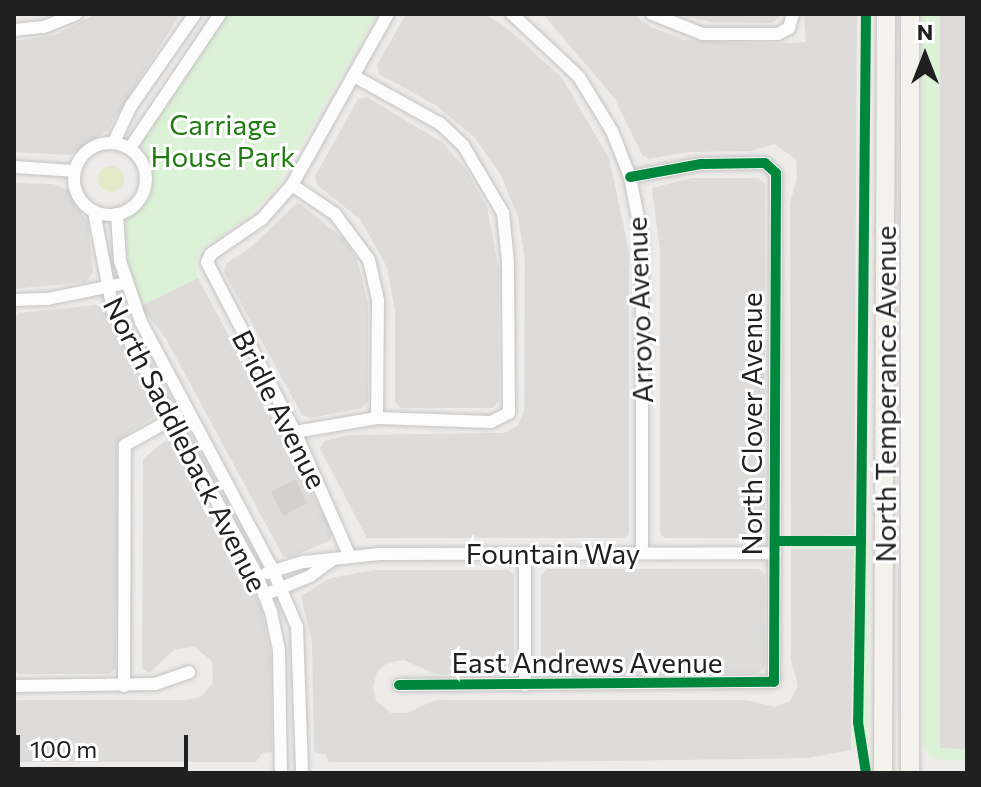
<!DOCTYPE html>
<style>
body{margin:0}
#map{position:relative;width:981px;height:787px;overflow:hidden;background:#eeecea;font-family:Commissioner,sans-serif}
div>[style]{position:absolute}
.residential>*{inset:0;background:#dddcdb}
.grass>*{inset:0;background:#e2eaca}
.round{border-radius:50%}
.park>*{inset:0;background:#dcf2d7}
.building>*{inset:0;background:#d3d0ce}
.roads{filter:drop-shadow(0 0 2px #c4c3c2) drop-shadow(0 0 2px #c4c3c2)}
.street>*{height:12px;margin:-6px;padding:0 6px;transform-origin:6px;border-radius:6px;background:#fcfcfc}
.street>.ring{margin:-6px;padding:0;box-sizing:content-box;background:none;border:12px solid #fcfcfc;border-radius:50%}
.secondary>*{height:18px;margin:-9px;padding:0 9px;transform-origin:9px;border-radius:9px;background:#f4f2ec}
.cycleway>*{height:10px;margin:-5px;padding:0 5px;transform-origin:5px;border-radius:5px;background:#00873e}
span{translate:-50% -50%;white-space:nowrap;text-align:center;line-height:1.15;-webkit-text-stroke:6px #fff;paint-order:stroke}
.park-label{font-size:28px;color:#207c11}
.street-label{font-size:28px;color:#202020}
.frame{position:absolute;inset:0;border:16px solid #202020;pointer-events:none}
.north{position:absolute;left:885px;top:16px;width:80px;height:80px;-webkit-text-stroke:6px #fff;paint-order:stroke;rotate:0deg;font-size:22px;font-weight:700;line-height:32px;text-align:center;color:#202020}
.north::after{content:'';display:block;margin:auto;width:28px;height:36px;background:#202020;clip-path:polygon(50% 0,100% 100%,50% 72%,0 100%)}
.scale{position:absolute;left:16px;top:735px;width:172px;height:36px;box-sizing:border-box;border:4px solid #202020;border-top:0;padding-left:10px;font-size:24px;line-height:28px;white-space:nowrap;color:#202020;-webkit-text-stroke:6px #fff;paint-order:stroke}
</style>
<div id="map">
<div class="residential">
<i style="clip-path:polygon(96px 14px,180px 14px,108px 130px,70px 155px,14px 152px,14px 41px,55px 35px)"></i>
<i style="clip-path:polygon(406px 14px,485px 14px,506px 27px,562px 78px,609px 158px,629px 251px,629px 534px,625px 538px,367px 538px,320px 449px,324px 441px,349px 435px,504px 433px,517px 426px,524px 412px,525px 260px,518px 217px,500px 173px,473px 136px,437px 106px,379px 74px,377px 65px)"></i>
<i style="clip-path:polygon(543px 14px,633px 14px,651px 27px,685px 40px,761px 44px,806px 42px,804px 14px,857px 14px,854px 535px,791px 537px,790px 203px,797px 178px,796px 159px,774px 144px,751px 151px,688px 152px,649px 159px,642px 155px,615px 99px)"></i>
<i style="clip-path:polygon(675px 14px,783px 14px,772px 23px,711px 22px)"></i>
<i style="clip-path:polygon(940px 14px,967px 14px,967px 749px,940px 749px)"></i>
<i style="clip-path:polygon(367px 97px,443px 143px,467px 171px,487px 207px,499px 270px,499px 401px,492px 408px,401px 408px,395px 402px,395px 311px,387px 267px,360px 219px,317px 185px,315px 176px,358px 99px)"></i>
<i style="clip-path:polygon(692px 178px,758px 178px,765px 184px,765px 532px,759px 538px,665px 538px,660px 534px,660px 251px,652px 188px)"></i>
<i style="clip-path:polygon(14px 183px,53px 184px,68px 190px,88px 223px,93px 272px,86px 282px,14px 289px)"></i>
<i style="clip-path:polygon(298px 202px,344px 239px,357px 259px,368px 304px,368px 402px,362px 408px,311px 418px,302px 415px,224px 272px,227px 263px,250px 248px)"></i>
<i style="clip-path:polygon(198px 278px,333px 533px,329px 541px,289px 558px,283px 556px,165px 337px,140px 306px)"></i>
<i style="clip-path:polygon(96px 305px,104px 309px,156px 408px,154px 417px,123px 436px,117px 448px,116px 668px,110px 674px,18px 674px,14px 670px,14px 319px,19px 313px)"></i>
<i style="clip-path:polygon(166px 440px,174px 442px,261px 607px,271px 655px,272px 752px,262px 753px,256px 762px,14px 762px,14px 700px,188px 700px,202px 696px,213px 683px,212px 661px,194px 647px,175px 649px,149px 673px,142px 668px,143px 459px)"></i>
<i style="clip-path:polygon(854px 548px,851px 750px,808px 758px,534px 762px,329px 762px,325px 754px,314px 752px,312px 643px,301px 596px,330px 578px,374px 570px,508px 570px,514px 576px,514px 667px,508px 674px,435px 674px,404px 660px,387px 663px,377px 672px,373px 687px,376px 700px,391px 713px,407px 713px,435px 700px,746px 700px,775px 707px,790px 701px,798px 686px,791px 660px,791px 549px)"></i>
<i style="clip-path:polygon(547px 569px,759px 569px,765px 575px,765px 667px,758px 673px,547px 674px,541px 667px,541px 575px)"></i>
</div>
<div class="grass">
<i class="round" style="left:98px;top:166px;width:26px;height:26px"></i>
</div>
<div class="park">
<i style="clip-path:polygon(227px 14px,377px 14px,275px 189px,246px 218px,201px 249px,195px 263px,198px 278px,140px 306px,122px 241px,124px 221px,148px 199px,153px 181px,141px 137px)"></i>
<i style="clip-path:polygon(922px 14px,940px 14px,940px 748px,967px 749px,967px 761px,931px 759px,922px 744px)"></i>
<i style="clip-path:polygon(854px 535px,870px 542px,868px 748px,853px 748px,854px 549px,791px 549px,791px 537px)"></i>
</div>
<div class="building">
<i style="clip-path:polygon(295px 479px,307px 503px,283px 516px,271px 492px)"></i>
</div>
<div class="roads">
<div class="street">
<i style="left:512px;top:14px;width:92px;rotate:43.2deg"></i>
<i style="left:579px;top:77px;width:63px;rotate:58.6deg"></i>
<i style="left:612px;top:131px;width:49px;rotate:68.6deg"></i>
<i style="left:630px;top:177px;width:62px;rotate:78.9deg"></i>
<i style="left:642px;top:238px;width:315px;rotate:90deg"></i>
<i style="left:652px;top:14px;width:55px;rotate:21.4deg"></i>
<i style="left:703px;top:34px;width:75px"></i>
<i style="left:778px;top:34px;width:13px;rotate:-29deg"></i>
<i style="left:789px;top:28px;width:15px;rotate:-74deg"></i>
<i style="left:14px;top:30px;width:30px;rotate:-6deg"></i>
<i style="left:44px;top:27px;width:35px;rotate:-22deg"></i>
<i style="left:114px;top:142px;width:40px;rotate:-65deg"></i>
<i style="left:131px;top:106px;width:112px;rotate:-55.2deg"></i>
<i class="ring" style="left:74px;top:143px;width:60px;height:60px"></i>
<i style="left:130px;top:148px;width:161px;rotate:-56.1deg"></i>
<i style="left:14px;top:167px;width:60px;rotate:3.8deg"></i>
<i style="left:292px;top:185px;width:52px;rotate:34deg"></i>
<i style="left:335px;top:214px;width:57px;rotate:53.5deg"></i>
<i style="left:369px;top:260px;width:41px;rotate:77.3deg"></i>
<i style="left:378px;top:300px;width:118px;rotate:90.5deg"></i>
<i style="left:94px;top:212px;width:101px;rotate:79.1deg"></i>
<i style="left:113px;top:311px;width:298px;rotate:61.4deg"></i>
<i style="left:256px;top:573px;width:42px;rotate:69deg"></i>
<i style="left:271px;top:612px;width:39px;rotate:78deg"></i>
<i style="left:279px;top:650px;width:123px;rotate:89.1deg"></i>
<i style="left:117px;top:214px;width:47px;rotate:86.3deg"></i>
<i style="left:120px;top:261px;width:65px;rotate:71deg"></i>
<i style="left:141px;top:322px;width:276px;rotate:62deg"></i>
<i style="left:271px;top:566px;width:66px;rotate:66.9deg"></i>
<i style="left:297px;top:627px;width:146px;rotate:88deg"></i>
<i style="left:14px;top:300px;width:34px;rotate:-2deg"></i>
<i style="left:48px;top:299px;width:79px;rotate:-11.7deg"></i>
<i style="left:295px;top:432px;width:83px;rotate:-9.7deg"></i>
<i style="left:377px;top:418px;width:114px;rotate:2deg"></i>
<i style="left:491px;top:422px;width:20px;rotate:-27deg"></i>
<i style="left:509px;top:413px;width:151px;rotate:-90.4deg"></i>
<i style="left:508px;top:262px;width:49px;rotate:-95.8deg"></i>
<i style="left:503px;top:213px;width:79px;rotate:-120.5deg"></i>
<i style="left:463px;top:145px;width:33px;rotate:-137deg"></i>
<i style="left:439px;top:123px;width:97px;rotate:-151.1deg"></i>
<i style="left:525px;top:553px;width:132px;rotate:90deg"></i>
<i style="left:350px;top:557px;width:137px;rotate:-113.7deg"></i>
<i style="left:295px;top:432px;width:191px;rotate:-117.4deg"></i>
<i style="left:207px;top:262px;width:9px;rotate:-63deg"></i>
<i style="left:211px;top:254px;width:62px;rotate:-34.5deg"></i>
<i style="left:262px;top:219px;width:45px;rotate:-48.6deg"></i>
<i style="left:292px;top:185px;width:196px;rotate:-60.7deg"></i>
<i style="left:267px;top:573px;width:39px;rotate:-17deg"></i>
<i style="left:304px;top:562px;width:76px;rotate:-6deg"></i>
<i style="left:380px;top:554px;width:395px;rotate:-0.1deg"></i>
<i style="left:264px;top:595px;width:50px;rotate:-22.4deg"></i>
<i style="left:310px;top:576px;width:27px;rotate:-36deg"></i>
<i style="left:399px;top:685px;width:375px;rotate:-0.5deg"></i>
<i style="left:774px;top:682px;width:509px;rotate:-89.77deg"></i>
<i style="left:776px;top:173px;width:15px;rotate:-138deg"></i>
<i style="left:765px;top:163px;width:64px;rotate:179.1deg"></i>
<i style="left:701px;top:164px;width:72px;rotate:169.6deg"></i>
<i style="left:14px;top:686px;width:141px;rotate:-0.8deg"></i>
<i style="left:155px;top:684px;width:36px;rotate:-19deg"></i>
<i style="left:124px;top:686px;width:241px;rotate:-89.8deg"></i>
<i style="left:125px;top:445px;width:60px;rotate:-29.1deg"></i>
</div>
<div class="secondary">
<i style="left:883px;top:773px;width:759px;rotate:-89.77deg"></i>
<i style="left:910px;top:773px;width:759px;rotate:-90deg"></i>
</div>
</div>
<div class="cycleway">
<i style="left:775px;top:541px;width:86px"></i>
<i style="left:861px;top:541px;width:527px;rotate:-89.46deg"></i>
<i style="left:861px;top:541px;width:181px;rotate:90.9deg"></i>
<i style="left:858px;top:722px;width:52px;rotate:81.1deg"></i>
<i style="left:399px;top:685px;width:375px;rotate:-0.5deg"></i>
<i style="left:774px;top:682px;width:509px;rotate:-89.77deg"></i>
<i style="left:776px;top:173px;width:15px;rotate:-138deg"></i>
<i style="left:765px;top:163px;width:64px;rotate:179.1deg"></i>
<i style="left:701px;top:164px;width:72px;rotate:169.6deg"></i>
</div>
<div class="park-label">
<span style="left:223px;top:140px">Carriage<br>House Park</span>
</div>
<div class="street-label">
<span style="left:639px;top:310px;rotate:-92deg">Arroyo Avenue</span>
<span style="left:885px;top:394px;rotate:-90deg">North Temperance Avenue</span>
<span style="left:280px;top:409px;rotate:63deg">Bridle Avenue</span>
<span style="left:751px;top:424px;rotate:-90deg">North Clover Avenue</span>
<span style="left:186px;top:444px;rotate:63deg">North Saddleback Avenue</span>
<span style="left:553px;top:553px">Fountain Way</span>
<span style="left:587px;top:662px">East Andrews Avenue</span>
</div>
<div class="frame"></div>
<div class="north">N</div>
<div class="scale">100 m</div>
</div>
